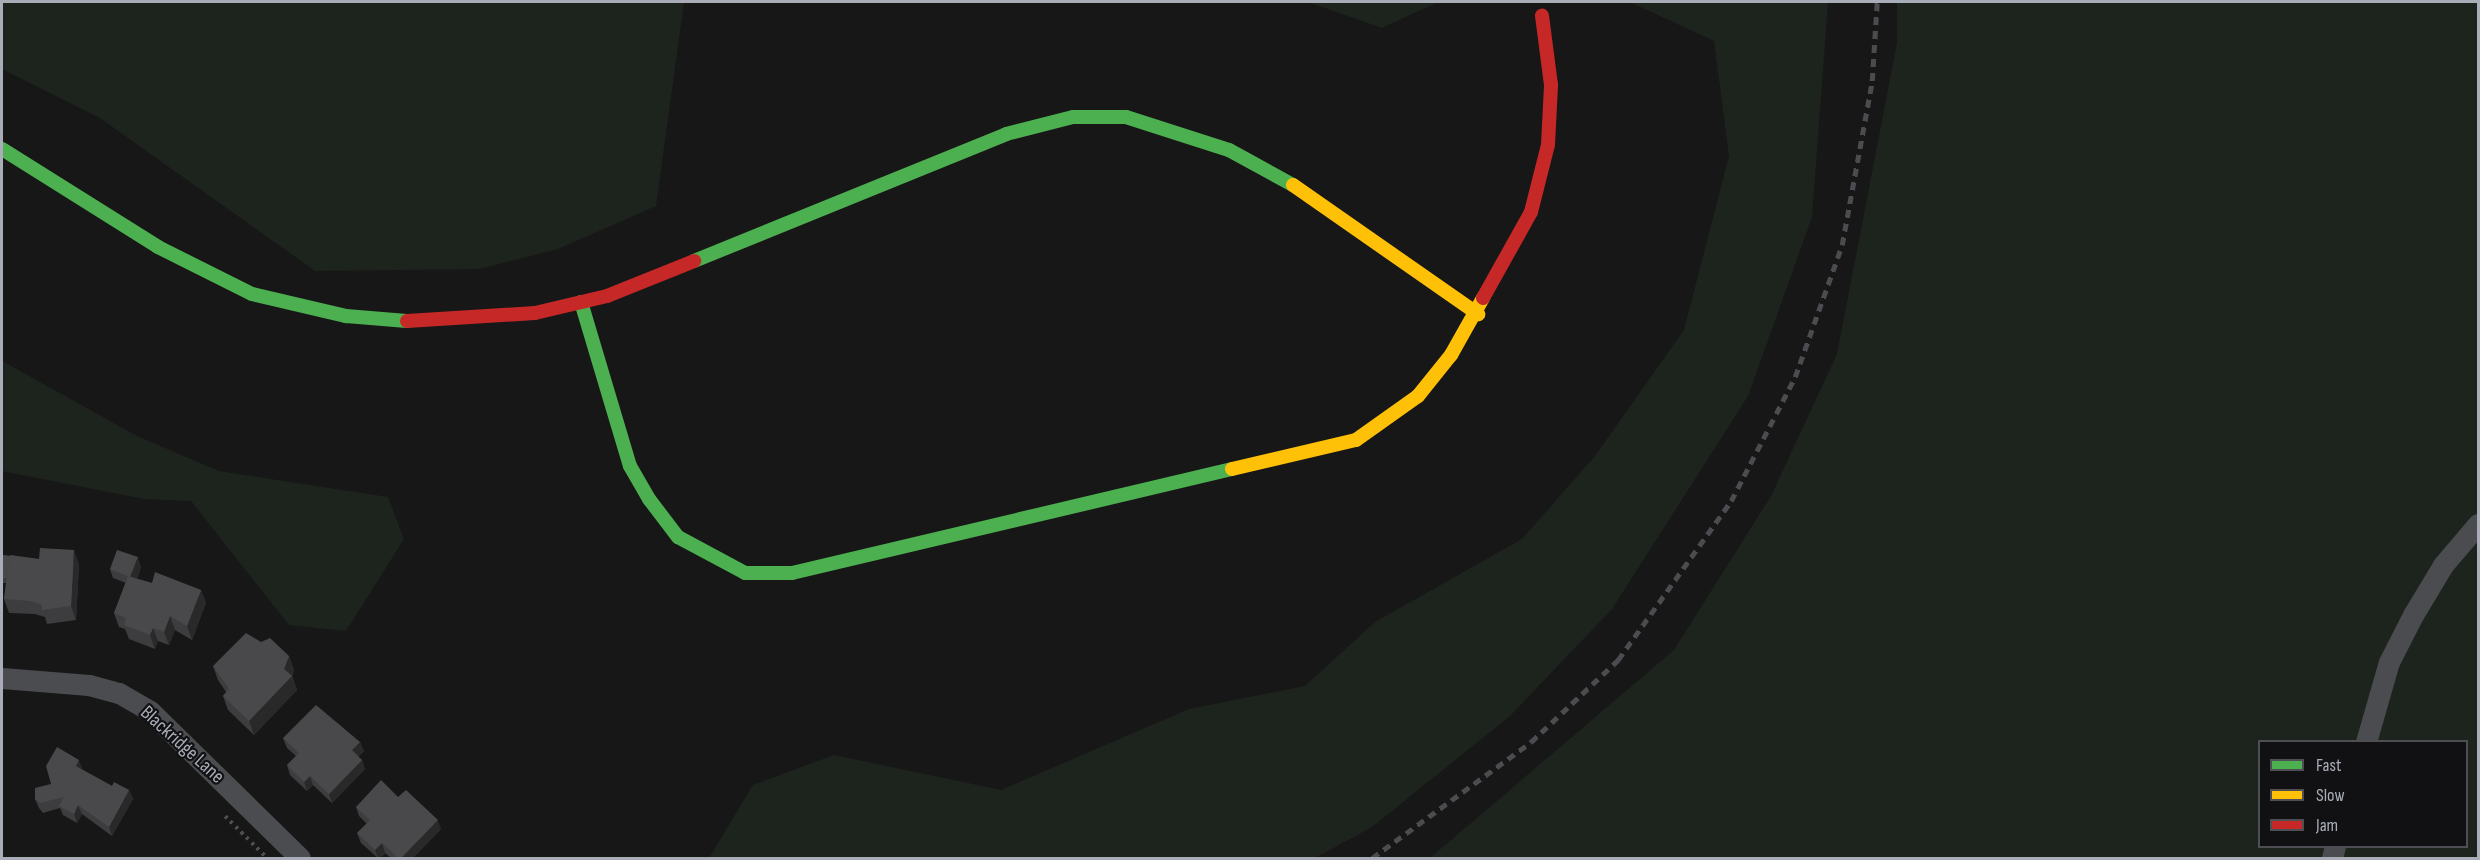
<!DOCTYPE html>
<style>
body{margin:0}
#map{position:relative;width:2480px;height:860px;overflow:hidden;background:#171717;font-family:"Sofia Sans Condensed",sans-serif}
div>[style]{position:absolute}
.green>*{inset:0;background:#1d241e}
.path>*{height:4px;margin-top:-2px;transform-origin:0;background:repeating-linear-gradient(90deg,#4d4e52 0 3px,transparent 0 7.5px)}
.street>*{height:21px;margin:-10.5px;padding:0 10.5px;transform-origin:10.5px;border-radius:10.5px;background:#4b4c50}
.fast>*{height:14px;margin:-7px;padding:0 7px;transform-origin:7px;border-radius:7px;background:#4caf50}
.slow>*{height:14px;margin:-7px;padding:0 7px;transform-origin:7px;border-radius:7px;background:#ffc107}
.jam>*{height:14px;margin:-7px;padding:0 7px;transform-origin:7px;border-radius:7px;background:#c62828}
.rail>*{height:4.5px;margin-top:-2.25px;transform-origin:0;background:repeating-linear-gradient(90deg,#4b4c4f 0 8px,transparent 0 14px)}
.wall>*{inset:0;background:#3d3d3f}
.shaded-wall>*{inset:0;background:#29292a}
.building>*{inset:0;background:#49494c}
span{translate:-50% -50%;white-space:nowrap;text-align:center;line-height:1.15;-webkit-text-stroke:4.5px #111113;paint-order:stroke}
.street-label{font-size:20px;color:#a8adb8}
.frame{position:absolute;inset:0;border:3px solid #a8adb8;pointer-events:none}
.legend{position:absolute;left:2258px;top:740px;width:210px;height:108px;box-sizing:border-box;background:#111113;border:2px solid #4d4f55;margin:0;padding:8px 10px;list-style:none;font-size:18px;color:#a8adb8}
.legend li{display:flex;align-items:center;gap:12px;height:30px}
.legend b{width:30px;border:2px solid #4d4f55}
</style>
<div id="map">
<div class="green">
<i style="clip-path:polygon(2px 2px,684px 2px,656px 206px,558px 249px,479px 269px,315px 271px,100px 118px,2px 69px)"></i>
<i style="clip-path:polygon(1308px 2px,1438px 2px,1382px 28px)"></i>
<i style="clip-path:polygon(1630px 2px,1828px 2px,1812px 217px,1748px 396px,1612px 609px,1510px 716px,1372px 827px,1315px 858px,709px 858px,753px 785px,834px 755px,1001px 790px,1189px 709px,1305px 686px,1375px 622px,1522px 539px,1595px 456px,1684px 330px,1729px 156px,1714px 41px)"></i>
<i style="clip-path:polygon(evenodd,1897px 2px,2478px 2px,2478px 858px,1430px 858px,1674px 650px,1771px 496px,1837px 354px,1897px 43px,1897px 2px,2260px 742px,2466px 742px,2466px 846px,2260px 846px,2260px 742px)"></i>
<i style="clip-path:polygon(2px 361px,137px 436px,219px 471px,388px 497px,404px 539px,346px 631px,289px 625px,191px 501px,144px 499px,2px 471px)"></i>
</div>
<div class="path">
<i style="left:225px;top:816px;width:59px;rotate:45deg"></i>
</div>
<div class="street">
<i style="left:2px;top:678px;width:87px;rotate:4.6deg"></i>
<i style="left:89px;top:685px;width:31px;rotate:15deg"></i>
<i style="left:119px;top:693px;width:36px;rotate:30deg"></i>
<i style="left:150px;top:711px;width:210px;rotate:44.4deg"></i>
<i style="left:2366px;top:742px;width:83px;rotate:-74deg"></i>
<i style="left:2389px;top:662px;width:53px;rotate:-62.9deg"></i>
<i style="left:2413px;top:615px;width:58px;rotate:-59deg"></i>
<i style="left:2443px;top:565px;width:54px;rotate:-49.5deg"></i>
<i style="left:2332px;top:858px;width:12px;rotate:-76deg"></i>
</div>
<div class="fast">
<i style="left:2px;top:149px;width:184px;rotate:32.1deg"></i>
<i style="left:158px;top:247px;width:105px;rotate:26.6deg"></i>
<i style="left:252px;top:294px;width:97px;rotate:13.2deg"></i>
<i style="left:346px;top:316px;width:61px;rotate:4.7deg"></i>
<i style="left:694px;top:261px;width:337px;rotate:-22.1deg"></i>
<i style="left:1006px;top:134px;width:69px;rotate:-14.2deg"></i>
<i style="left:1073px;top:117px;width:53px"></i>
<i style="left:1126px;top:117px;width:108px;rotate:17.8deg"></i>
<i style="left:1229px;top:150px;width:73px;rotate:28.7deg"></i>
<i style="left:581px;top:302px;width:171px;rotate:73.4deg"></i>
<i style="left:630px;top:466px;width:38px;rotate:60deg"></i>
<i style="left:649px;top:499px;width:48px;rotate:52.7deg"></i>
<i style="left:678px;top:537px;width:76px;rotate:28.2deg"></i>
<i style="left:745px;top:573px;width:47px"></i>
<i style="left:792px;top:573px;width:452px;rotate:-13.3deg"></i>
</div>
<div class="slow">
<i style="left:1293px;top:185px;width:226px;rotate:34.9deg"></i>
<i style="left:1232px;top:469px;width:127px;rotate:-13.2deg"></i>
<i style="left:1356px;top:440px;width:76px;rotate:-35.4deg"></i>
<i style="left:1418px;top:396px;width:53px;rotate:-51.2deg"></i>
<i style="left:1451px;top:355px;width:65px;rotate:-60.7deg"></i>
</div>
<div class="jam">
<i style="left:1483px;top:298px;width:98px;rotate:-60.8deg"></i>
<i style="left:1531px;top:212px;width:69px;rotate:-75.8deg"></i>
<i style="left:1548px;top:145px;width:60px;rotate:-87.1deg"></i>
<i style="left:1551px;top:85px;width:70px;rotate:-97.4deg"></i>
<i style="left:407px;top:321px;width:128px;rotate:-3.6deg"></i>
<i style="left:535px;top:313px;width:74px;rotate:-13.3deg"></i>
<i style="left:607px;top:296px;width:94px;rotate:-21.9deg"></i>
</div>
<div class="rail">
<i style="left:1372px;top:858px;width:197px;rotate:-36.1deg"></i>
<i style="left:1531px;top:742px;width:120px;rotate:-43.3deg"></i>
<i style="left:1618px;top:660px;width:195px;rotate:-54.6deg"></i>
<i style="left:1731px;top:501px;width:140px;rotate:-62.7deg"></i>
<i style="left:1795px;top:377px;width:140px;rotate:-70.4deg"></i>
<i style="left:1842px;top:245px;width:167px;rotate:-79.6deg"></i>
<i style="left:1872px;top:81px;width:79px;rotate:-86.4deg"></i>
</div>
<div class="wall">
<i style="clip-path:polygon(2px 555px,79px 564px,76px 620px,47px 624px,45px 617px,35px 614px,9px 613px,4px 599px,6px 583px,2px 583px)"></i>
<i style="clip-path:polygon(141px 567px,137px 579px,152px 583px,201px 590px,206px 603px,192px 640px,175px 630px,169px 645px,158px 641px,155px 649px,129px 639px,125px 629px,119px 627px,114px 613px,126px 583px,113px 578px,110px 569px)"></i>
<i style="clip-path:polygon(289px 656px,294px 670px,292px 676px,297px 690px,254px 735px,228px 710px,223px 696px,226px 692px,218px 680px,213px 666px)"></i>
<i style="clip-path:polygon(283px 738px,360px 742px,364px 751px,358px 757px,362px 760px,365px 769px,332px 803px,313px 785px,307px 791px,290px 775px,287px 765px,296px 756px,287px 748px)"></i>
<i style="clip-path:polygon(83px 770px,112px 786px,129px 790px,133px 799px,112px 836px,82px 814px,77px 823px,63px 815px,60px 808px,43px 813px,39px 808px,35px 799px,51px 784px)"></i>
<i style="clip-path:polygon(398px 797px,441px 829px,413px 858px,391px 858px,385px 853px,380px 858px,378px 858px,361px 843px,357px 833px,367px 824px,359px 816px,356px 807px)"></i>
</div>
<div class="shaded-wall">
<i style="clip-path:polygon(74px 550px,79px 564px,76px 620px,71px 606px)"></i>
<i style="clip-path:polygon(138px 557px,141px 567px,134px 586px,130px 577px)"></i>
<i style="clip-path:polygon(201px 590px,206px 603px,192px 640px,187px 626px)"></i>
<i style="clip-path:polygon(170px 616px,175px 630px,169px 645px,164px 632px)"></i>
<i style="clip-path:polygon(153px 628px,158px 641px,155px 649px,150px 635px)"></i>
<i style="clip-path:polygon(289px 656px,294px 670px,291px 676px,297px 690px,254px 735px,249px 721px,284px 669px)"></i>
<i style="clip-path:polygon(360px 742px,364px 751px,355px 760px,352px 750px)"></i>
<i style="clip-path:polygon(79px 760px,83px 770px,76px 766px)"></i>
<i style="clip-path:polygon(362px 760px,365px 769px,332px 803px,329px 794px)"></i>
<i style="clip-path:polygon(310px 776px,313px 785px,307px 791px,304px 782px)"></i>
<i style="clip-path:polygon(129px 790px,133px 799px,112px 836px,109px 827px)"></i>
<i style="clip-path:polygon(78px 805px,82px 814px,77px 823px,74px 814px)"></i>
<i style="clip-path:polygon(438px 820px,441px 829px,413px 858px,401px 858px)"></i>
<i style="clip-path:polygon(382px 843px,385px 853px,380px 858px,378px 858px,375px 850px)"></i>
</div>
<div class="building">
<i style="clip-path:polygon(40px 548px,74px 550px,71px 606px,42px 610px,42px 605px,30px 601px,4px 599px,10px 555px,39px 559px)"></i>
<i style="clip-path:polygon(117px 550px,138px 557px,130px 577px,110px 569px)"></i>
<i style="clip-path:polygon(2px 555px,10px 556px,7px 578px,2px 578px)"></i>
<i style="clip-path:polygon(155px 572px,201px 590px,187px 626px,170px 616px,164px 632px,153px 628px,150px 635px,124px 625px,126px 618px,114px 613px,128px 576px,152px 583px)"></i>
<i style="clip-path:polygon(246px 633px,261px 642px,270px 638px,289px 656px,284px 669px,292px 676px,249px 721px,223px 696px,229px 689px,213px 666px)"></i>
<i style="clip-path:polygon(316px 705px,360px 742px,352px 750px,362px 760px,329px 794px,310px 776px,304px 782px,287px 765px,299px 753px,283px 738px)"></i>
<i style="clip-path:polygon(57px 747px,79px 760px,76px 766px,112px 786px,114px 782px,129px 790px,109px 827px,78px 805px,74px 814px,59px 806px,64px 797px,40px 803px,35px 799px,35px 788px,51px 784px,46px 766px)"></i>
<i style="clip-path:polygon(381px 780px,398px 797px,406px 790px,438px 820px,401px 858px,398px 858px,382px 843px,375px 850px,357px 833px,370px 820px,356px 807px)"></i>
</div>
<div class="street-label">
<span style="left:182px;top:745px;rotate:42deg">Blackridge Lane</span>
</div>
<div class="frame"></div>
<ul class="legend">
<li><b style="height:8px;background:#4caf50"></b>Fast</li>
<li><b style="height:8px;background:#ffc107"></b>Slow</li>
<li><b style="height:8px;background:#c62828"></b>Jam</li>
</ul>
</div>
